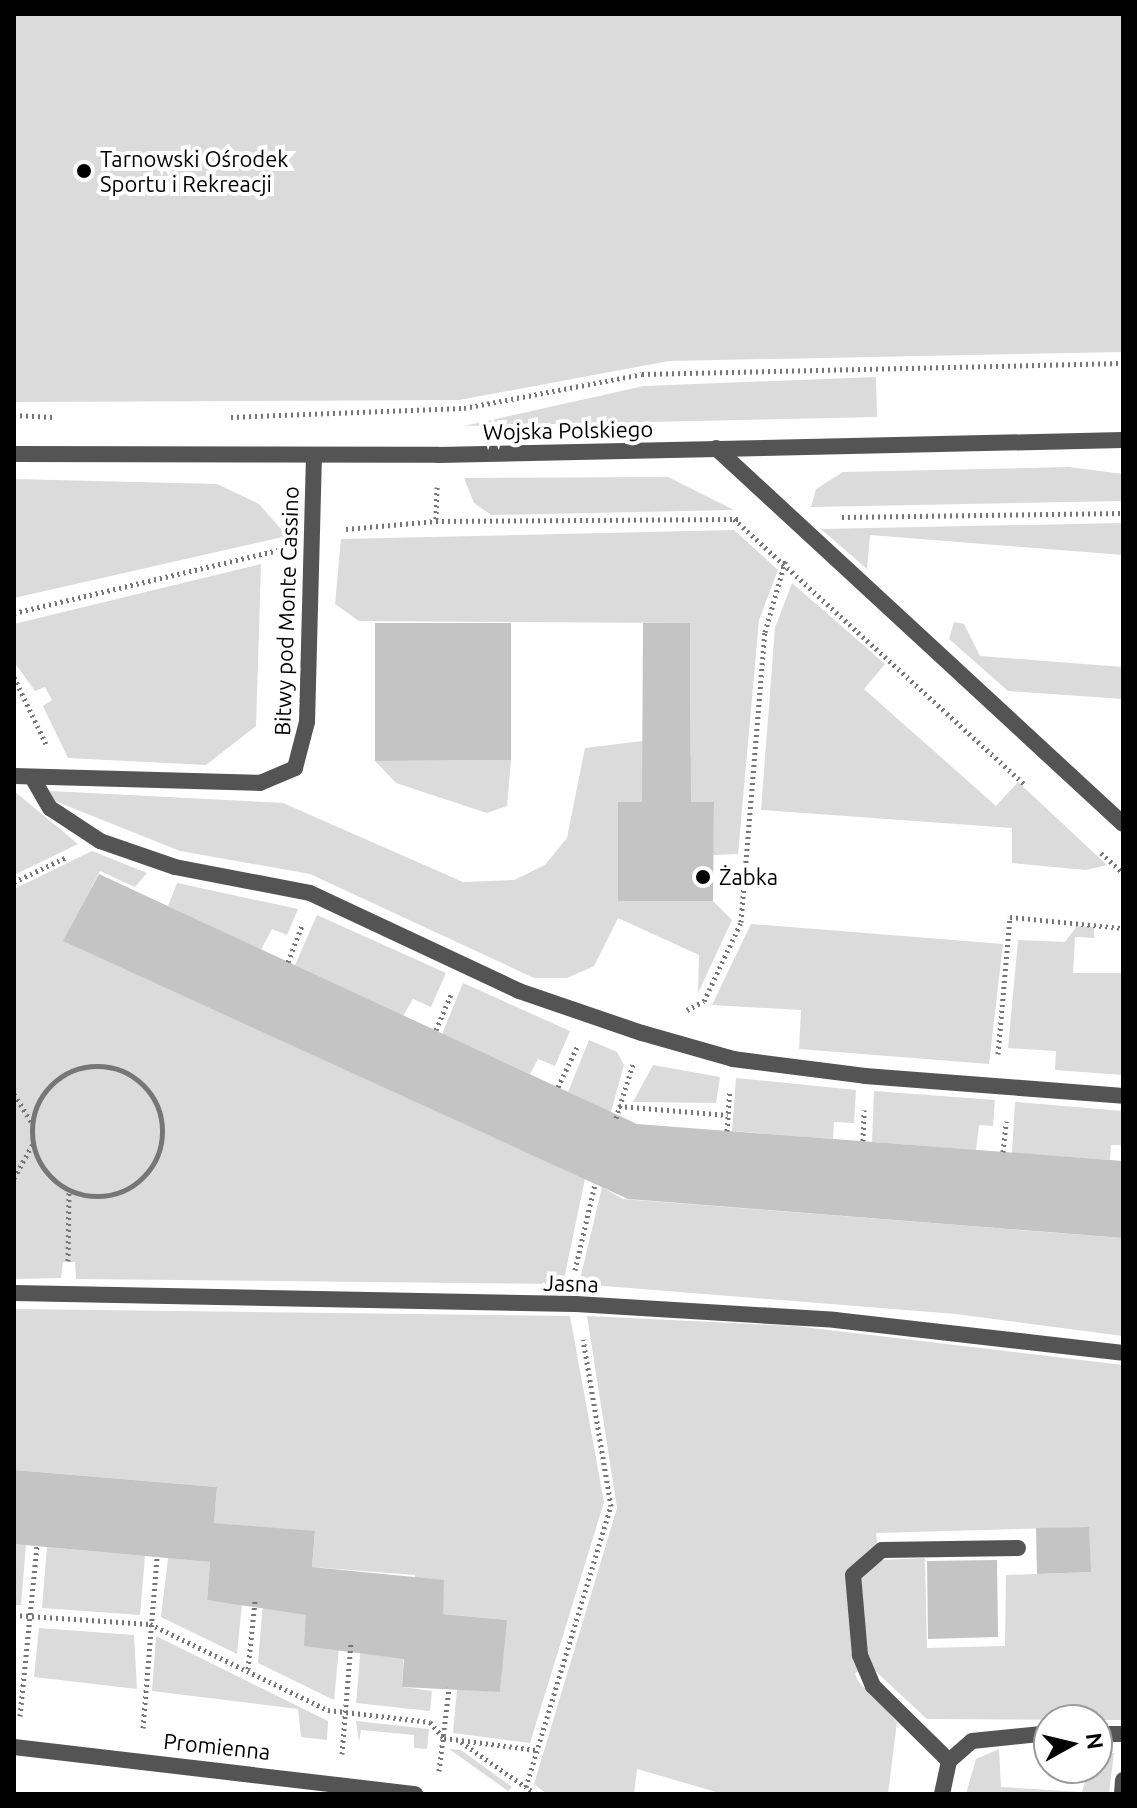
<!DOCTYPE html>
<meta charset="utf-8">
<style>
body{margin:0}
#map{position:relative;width:1137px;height:1808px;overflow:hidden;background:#fff;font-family:Ubuntu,sans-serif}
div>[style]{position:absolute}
.green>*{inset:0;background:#dbdbdb}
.building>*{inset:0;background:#c4c4c4}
.path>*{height:5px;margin-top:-2.5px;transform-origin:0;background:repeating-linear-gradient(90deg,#767676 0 2px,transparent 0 6px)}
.path>.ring{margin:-2.5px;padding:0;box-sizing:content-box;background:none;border:5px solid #767676;border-radius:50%}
.service>*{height:16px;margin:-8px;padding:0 8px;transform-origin:8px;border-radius:8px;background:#545454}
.pedestrian>*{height:16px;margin:-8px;padding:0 8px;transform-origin:8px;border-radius:8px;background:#545454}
.minor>*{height:16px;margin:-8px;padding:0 8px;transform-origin:8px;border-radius:8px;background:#545454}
.dots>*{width:22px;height:22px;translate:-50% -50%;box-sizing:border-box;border:4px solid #fff;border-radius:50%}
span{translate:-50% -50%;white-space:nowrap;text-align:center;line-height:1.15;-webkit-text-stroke:8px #fff;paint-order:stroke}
.poi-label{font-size:22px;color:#000}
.left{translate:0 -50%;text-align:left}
.street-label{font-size:22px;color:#000}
.frame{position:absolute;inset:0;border:16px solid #000;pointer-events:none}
.north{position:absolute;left:1033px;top:1704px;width:80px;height:80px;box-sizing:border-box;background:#fff;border:2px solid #999;border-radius:50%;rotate:82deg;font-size:22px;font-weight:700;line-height:32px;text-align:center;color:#000}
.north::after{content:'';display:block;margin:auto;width:28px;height:36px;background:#000;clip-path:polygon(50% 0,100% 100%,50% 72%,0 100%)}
</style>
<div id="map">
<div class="green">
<i style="clip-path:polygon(14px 14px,1123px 14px,1123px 352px,669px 361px,459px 400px,14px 402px)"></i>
<i style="clip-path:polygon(876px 377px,877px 417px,464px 426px,644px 386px)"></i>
<i style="clip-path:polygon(1069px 467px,1123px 474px,1123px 501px,811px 507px,816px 489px,843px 472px)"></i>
<i style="clip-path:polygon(668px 477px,734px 510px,491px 515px,474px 503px,464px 478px)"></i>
<i style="clip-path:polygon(14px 479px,217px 484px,259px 504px,287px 536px,14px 598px)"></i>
<i style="clip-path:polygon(1123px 523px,1123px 555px,870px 535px,867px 569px,821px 529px)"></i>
<i style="clip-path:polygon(734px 530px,778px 570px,759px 620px,738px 854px,713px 855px,714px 802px,619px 802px,618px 901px,713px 901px,732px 920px,698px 993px,699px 955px,618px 918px,594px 966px,567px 978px,534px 978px,310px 874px,180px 851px,55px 801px,50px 791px,283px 803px,463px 882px,514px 880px,545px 865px,567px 838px,585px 748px,643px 741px,691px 757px,690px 623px,359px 621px,335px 604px,341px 539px)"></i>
<i style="clip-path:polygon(261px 564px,256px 726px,206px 765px,68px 758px,43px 706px,52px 700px,45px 687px,35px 691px,14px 662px,14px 624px)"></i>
<i style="clip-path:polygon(792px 583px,885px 664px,864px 689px,996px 806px,1018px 782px,1107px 865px,1086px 870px,1012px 863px,1012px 828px,761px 810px,775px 628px)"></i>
<i style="clip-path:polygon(954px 622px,964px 624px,980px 656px,1123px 667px,1123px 699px,1008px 691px,949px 639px)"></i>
<i style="clip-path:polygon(511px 760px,507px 806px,487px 813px,396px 783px,375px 761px)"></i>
<i style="clip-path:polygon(14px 791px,78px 844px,14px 875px)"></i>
<i style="clip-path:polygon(92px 851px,147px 873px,135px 887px,100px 871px,64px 941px,585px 1179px,563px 1284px,76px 1279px,75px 1262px,63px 1262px,61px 1278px,14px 1279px,14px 889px)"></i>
<i style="clip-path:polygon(177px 883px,298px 909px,287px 935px,272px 929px,261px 950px,168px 906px)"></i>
<i style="clip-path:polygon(317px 915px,446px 973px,431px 1007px,413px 999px,403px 1016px,295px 965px)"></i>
<i style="clip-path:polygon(751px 924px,1003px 944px,989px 1064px,799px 1049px,801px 1010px,712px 1005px)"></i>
<i style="clip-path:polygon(1077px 926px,1094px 927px,1094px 938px,1075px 937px,1073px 973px,1123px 973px,1123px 1075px,1055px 1070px,1056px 1051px,1008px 1048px,1018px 940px,1065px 942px)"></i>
<i style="clip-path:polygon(463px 983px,570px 1031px,555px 1066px,538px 1059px,530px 1074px,442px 1034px)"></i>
<i style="clip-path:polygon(589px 1040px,617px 1052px,624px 1065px,610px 1115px,568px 1092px)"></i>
<i style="clip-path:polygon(653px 1065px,720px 1077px,716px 1103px,633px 1102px)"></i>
<i style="clip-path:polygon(736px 1078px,856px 1090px,854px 1123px,834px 1122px,833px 1139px,732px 1131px)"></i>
<i style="clip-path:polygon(874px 1091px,995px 1100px,993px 1126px,979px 1125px,976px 1150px,872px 1142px)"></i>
<i style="clip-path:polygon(1015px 1102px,1123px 1111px,1123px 1145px,1111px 1145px,1110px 1160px,1012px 1153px)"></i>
<i style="clip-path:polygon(602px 1187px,623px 1199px,1123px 1238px,1123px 1336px,956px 1314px,579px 1284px)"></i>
<i style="clip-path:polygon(14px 1309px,570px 1316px,604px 1502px,530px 1743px,453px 1733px,457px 1689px,500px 1692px,506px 1620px,413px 1611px,415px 1575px,312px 1567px,315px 1532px,214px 1523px,217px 1487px,14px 1470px)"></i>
<i style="clip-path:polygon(evenodd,587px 1316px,795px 1326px,1123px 1365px,1123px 1720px,927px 1719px,871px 1667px,855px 1673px,858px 1681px,897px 1722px,888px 1794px,723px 1794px,637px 1769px,634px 1794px,547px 1794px,534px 1784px,617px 1508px,587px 1316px,1089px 1527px,1090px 1572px,1006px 1575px,1005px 1646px,927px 1648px,925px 1558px,879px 1560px,876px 1533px,1089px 1527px)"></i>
<i style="clip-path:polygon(14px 1544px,26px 1545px,21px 1605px,14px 1605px)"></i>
<i style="clip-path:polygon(47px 1547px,145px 1556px,140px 1615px,42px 1608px)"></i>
<i style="clip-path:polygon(168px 1558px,210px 1562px,207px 1600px,242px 1604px,237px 1654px,161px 1617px)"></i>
<i style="clip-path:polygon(263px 1602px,307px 1606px,339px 1648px,334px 1700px,258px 1663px)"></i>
<i style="clip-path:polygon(39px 1628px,134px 1635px,137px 1689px,34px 1677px)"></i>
<i style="clip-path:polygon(156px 1636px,328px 1721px,327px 1740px,301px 1737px,298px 1709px,152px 1691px)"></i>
<i style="clip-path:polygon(361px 1644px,404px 1649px,402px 1687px,432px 1691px,430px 1711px,356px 1703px)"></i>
<i style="clip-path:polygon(356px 1721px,429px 1729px,427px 1749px,414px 1748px,414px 1735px,361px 1730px,359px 1742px)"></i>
<i style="clip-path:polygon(449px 1749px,461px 1750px,512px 1787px,508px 1791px)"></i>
<i style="clip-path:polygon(999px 1749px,1001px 1787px,1082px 1792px,1089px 1768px,1097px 1768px,1097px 1752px,1114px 1753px,1109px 1794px,966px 1794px,976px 1759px)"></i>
</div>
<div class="building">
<i style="clip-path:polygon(375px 623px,511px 623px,511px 760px,375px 761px)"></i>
<i style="clip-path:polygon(643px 623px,690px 623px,691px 802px,714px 802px,713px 901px,618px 901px,618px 802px,642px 802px)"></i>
<i style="clip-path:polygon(99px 874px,637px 1124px,1123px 1161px,1123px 1238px,628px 1199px,63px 941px)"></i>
<i style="clip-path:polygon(14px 1470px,217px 1487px,214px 1523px,315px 1531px,312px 1567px,444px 1580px,443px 1614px,507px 1620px,500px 1692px,402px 1687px,404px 1659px,304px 1646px,306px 1615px,207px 1600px,210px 1562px,14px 1544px)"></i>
<i style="clip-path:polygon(1089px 1527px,1091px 1572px,1037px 1574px,1036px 1528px)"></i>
<i style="clip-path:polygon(997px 1560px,998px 1637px,928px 1639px,927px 1561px)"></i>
</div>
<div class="path">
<i style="left:14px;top:415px;width:39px;rotate:3deg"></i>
<i style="left:231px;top:417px;width:233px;rotate:-2.2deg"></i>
<i style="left:464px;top:408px;width:181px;rotate:-10.8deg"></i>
<i style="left:642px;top:374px;width:481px;rotate:-1.3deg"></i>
<i style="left:437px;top:487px;width:34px;rotate:92deg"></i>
<i style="left:436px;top:521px;width:304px;rotate:-0.4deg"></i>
<i style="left:842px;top:517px;width:281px;rotate:-0.8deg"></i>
<i style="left:734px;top:519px;width:394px;rotate:42.4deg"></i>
<i style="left:346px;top:529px;width:90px;rotate:-5.1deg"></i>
<i style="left:14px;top:613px;width:272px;rotate:-13.4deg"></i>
<i style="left:14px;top:677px;width:74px;rotate:64.5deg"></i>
<i style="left:1101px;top:853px;width:30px;rotate:42deg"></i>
<i style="left:14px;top:882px;width:59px;rotate:-25.3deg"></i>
<i style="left:288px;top:962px;width:39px;rotate:-69deg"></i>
<i style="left:687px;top:1010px;width:19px;rotate:-28deg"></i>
<i style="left:704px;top:1001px;width:87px;rotate:-64.9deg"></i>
<i style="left:741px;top:922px;width:291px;rotate:-85.3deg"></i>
<i style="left:765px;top:632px;width:76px;rotate:-74deg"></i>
<i style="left:436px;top:1030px;width:39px;rotate:-67deg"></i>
<i style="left:998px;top:1054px;width:138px;rotate:-85deg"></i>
<i style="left:1010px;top:917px;width:114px;rotate:5.6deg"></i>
<i class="ring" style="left:32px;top:1066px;width:125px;height:125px"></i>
<i style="left:558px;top:1087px;width:47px;rotate:-64.5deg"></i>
<i style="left:14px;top:1094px;width:34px;rotate:58deg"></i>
<i style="left:619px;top:1106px;width:109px;rotate:4.7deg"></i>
<i style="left:616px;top:1118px;width:57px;rotate:-72.5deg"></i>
<i style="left:727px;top:1131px;width:39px;rotate:-86deg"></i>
<i style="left:863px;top:1141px;width:31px;rotate:-88deg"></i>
<i style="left:1003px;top:1152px;width:31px;rotate:-84deg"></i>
<i style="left:14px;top:1178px;width:38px;rotate:-61deg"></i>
<i style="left:68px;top:1261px;width:70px;rotate:-89.2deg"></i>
<i style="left:575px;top:1270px;width:88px;rotate:-76.9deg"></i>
<i style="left:14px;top:1615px;width:136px;rotate:3.8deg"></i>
<i style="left:150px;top:1624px;width:198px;rotate:25.8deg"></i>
<i style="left:328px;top:1710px;width:103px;rotate:6.7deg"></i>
<i style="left:430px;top:1722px;width:21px;rotate:49deg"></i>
<i style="left:444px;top:1738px;width:93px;rotate:7.4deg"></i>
<i style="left:248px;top:1669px;width:68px;rotate:-84.1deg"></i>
<i style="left:20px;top:1716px;width:171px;rotate:-84.3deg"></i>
<i style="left:143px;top:1728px;width:172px;rotate:-85.3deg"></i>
<i style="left:461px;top:1742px;width:79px;rotate:34.7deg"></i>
<i style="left:342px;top:1754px;width:111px;rotate:-85.4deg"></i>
<i style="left:439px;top:1771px;width:84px;rotate:-83.1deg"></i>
<i style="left:536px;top:1794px;width:12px;rotate:-145deg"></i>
<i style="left:526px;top:1787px;width:294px;rotate:-73.2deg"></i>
<i style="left:611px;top:1506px;width:169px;rotate:-99.5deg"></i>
</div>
<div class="service">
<i style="left:716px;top:448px;width:554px;rotate:42.73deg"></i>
<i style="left:1097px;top:1734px;width:26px"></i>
<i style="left:949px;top:1761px;width:107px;rotate:-135.4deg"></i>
<i style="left:873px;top:1686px;width:34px;rotate:-113deg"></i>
<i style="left:860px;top:1655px;width:80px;rotate:-95deg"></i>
<i style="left:853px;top:1575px;width:38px;rotate:-41deg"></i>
<i style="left:882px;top:1550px;width:136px;rotate:-0.8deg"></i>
<i style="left:942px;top:1794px;width:34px;rotate:-78deg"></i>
<i style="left:949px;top:1761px;width:30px;rotate:-41deg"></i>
<i style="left:972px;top:1741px;width:77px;rotate:-5.9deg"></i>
<i style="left:1122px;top:1794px;width:14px;rotate:-86deg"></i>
</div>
<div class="pedestrian">
<i style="left:14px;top:1293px;width:562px;rotate:1.12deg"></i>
<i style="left:576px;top:1304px;width:259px;rotate:3.5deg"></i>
<i style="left:835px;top:1320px;width:290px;rotate:6.5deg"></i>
</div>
<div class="minor">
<i style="left:14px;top:454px;width:424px;rotate:0.1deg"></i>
<i style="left:438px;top:455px;width:685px;rotate:-1.25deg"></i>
<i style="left:14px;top:776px;width:246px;rotate:1.6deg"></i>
<i style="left:260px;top:783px;width:38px;rotate:-23deg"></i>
<i style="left:295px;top:768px;width:48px;rotate:-75.4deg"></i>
<i style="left:307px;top:722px;width:266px;rotate:-88.5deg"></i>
<i style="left:32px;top:777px;width:36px;rotate:60deg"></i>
<i style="left:50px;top:808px;width:60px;rotate:33.4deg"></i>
<i style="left:100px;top:841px;width:79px;rotate:19.1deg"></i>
<i style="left:175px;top:867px;width:137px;rotate:10.9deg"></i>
<i style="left:310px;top:893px;width:231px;rotate:25.1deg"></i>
<i style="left:519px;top:991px;width:130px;rotate:18.9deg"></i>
<i style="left:642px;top:1033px;width:95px;rotate:15.9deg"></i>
<i style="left:733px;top:1059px;width:133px;rotate:7.3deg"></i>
<i style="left:865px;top:1076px;width:259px;rotate:4.4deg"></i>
<i style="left:14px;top:1747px;width:404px;rotate:6.7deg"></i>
</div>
<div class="dots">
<i style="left:84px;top:171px;background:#000"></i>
<i style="left:703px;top:877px;background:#000"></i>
</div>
<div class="poi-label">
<span class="left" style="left:100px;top:171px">Tarnowski Ośrodek<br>Sportu i Rekreacji</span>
<span class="left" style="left:719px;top:877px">Żabka</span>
</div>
<div class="street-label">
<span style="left:568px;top:430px;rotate:-1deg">Wojska Polskiego</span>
<span style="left:286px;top:611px;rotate:-88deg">Bitwy pod Monte Cassino</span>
<span style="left:571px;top:1283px;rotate:2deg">Jasna</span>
<span style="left:217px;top:1746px;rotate:6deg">Promienna</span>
</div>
<div class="frame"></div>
<div class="north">N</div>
</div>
